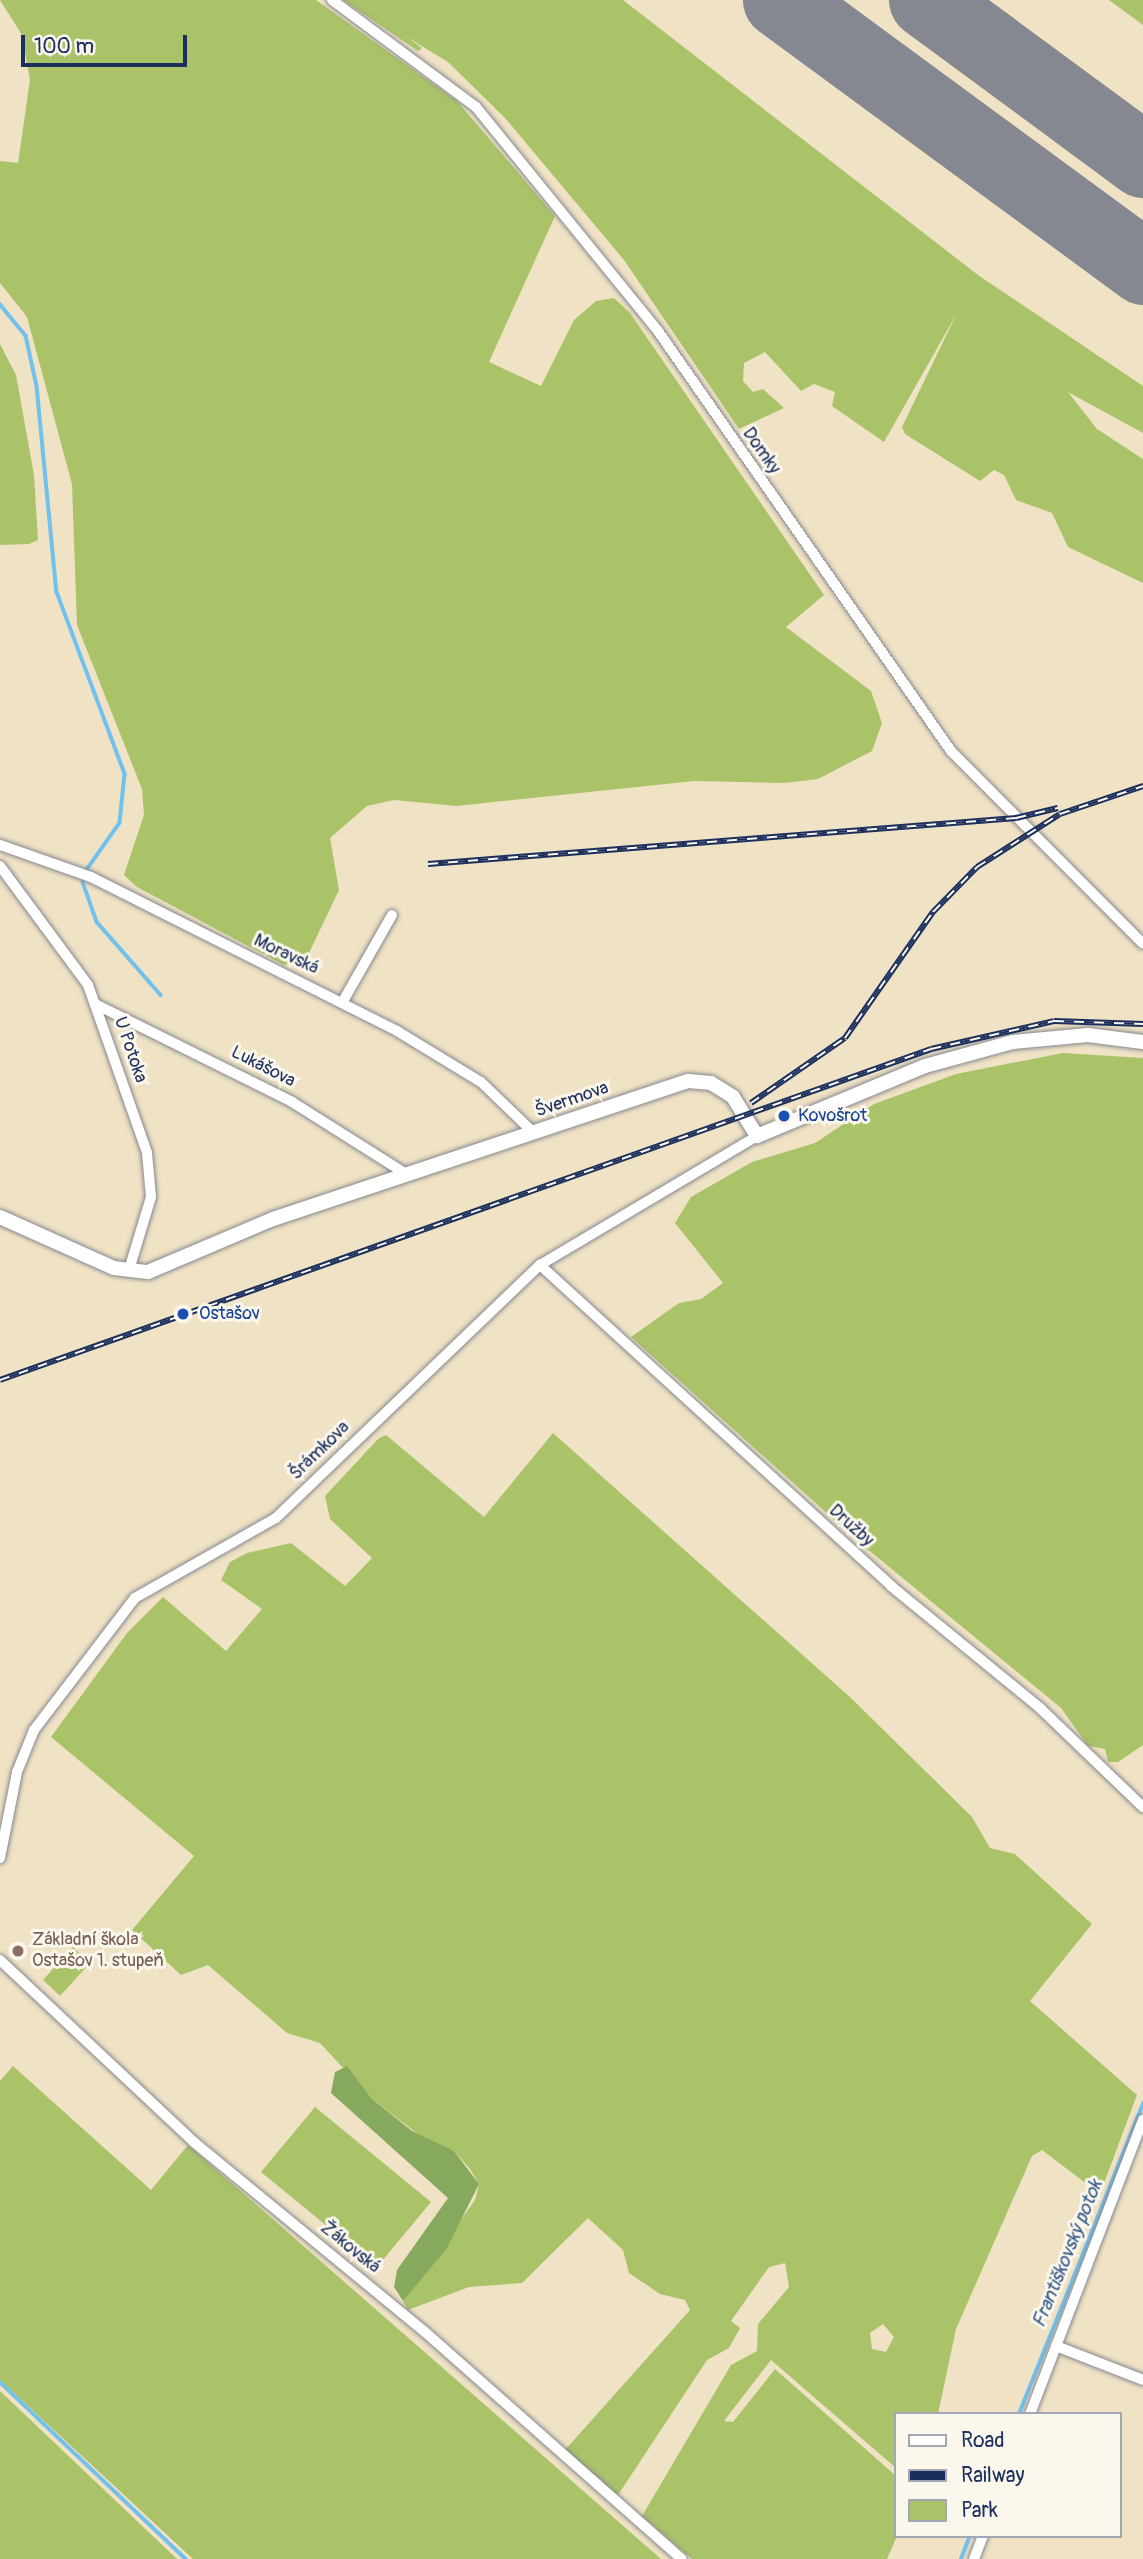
<!DOCTYPE html>
<meta charset="utf-8">
<style>
body{margin:0}
#map{position:relative;width:1143px;height:2559px;overflow:hidden;background:#f0e2c4;font-family:Pangolin,sans-serif}
div>[style]{position:absolute}
.green>*{inset:0;background:#aac369}
.forest>*{inset:0;background:#87a95d}
.stream>*{height:3.5px;margin:-1.75px;padding:0 1.75px;transform-origin:1.75px;border-radius:1.75px;background:#72c1ed}
.runway>*{height:75px;margin:-37.5px;padding:0 37.5px;transform-origin:37.5px;border-radius:37.5px;background:#868891}
.roads{filter:drop-shadow(0 0 2px #868891) drop-shadow(0 0 2px #868891)}
.minor>*{height:10px;margin:-5px;padding:0 5px;transform-origin:5px;border-radius:5px;background:#fff}
.tertiary>*{height:14px;margin:-7px;padding:0 7px;transform-origin:7px;border-radius:7px;background:#fff}
.rail>*{height:6px;margin-top:-3px;transform-origin:0;background:repeating-linear-gradient(90deg,#fbf7ec 0 10px,#1b2f5e 0 20px);box-sizing:border-box;border-block:2px solid #1b2f5e}
.dots>*{width:19px;height:19px;translate:-50% -50%;box-sizing:border-box;border:4px solid #fbf7ec;border-radius:50%}
span{translate:-50% -50%;white-space:nowrap;text-align:center;line-height:1.15;-webkit-text-stroke:6px #fbf7ec;paint-order:stroke}
.street-label{font-size:18px;color:#1b2f5e}
.transit-label{font-size:18px;color:#164399}
.left{translate:0 -50%;text-align:left}
.education-label{font-size:18px;color:#785e54}
.water-label{font-size:19px;color:#355b89;font-style:italic}
.legend{position:absolute;left:894px;top:2412px;width:228px;height:126px;box-sizing:border-box;background:#fbf7ec;border:2px solid #a1a7b3;margin:0;padding:9px 12px;list-style:none;font-size:21px;color:#1b2f5e}
.legend li{display:flex;align-items:center;gap:14px;height:35px}
.legend b{width:35px;border:2px solid #a1a7b3}
.scale{position:absolute;left:21px;top:35px;width:166px;height:32px;box-sizing:border-box;border:4px solid #1b2f5e;border-top:0;padding-left:9px;font-size:21px;line-height:24px;white-space:nowrap;color:#1b2f5e;-webkit-text-stroke:5px #fbf7ec;paint-order:stroke}
</style>
<div id="map">
<div class="green">
<i style="clip-path:polygon(0 0,316px 0,457px 101px,555px 216px,489px 362px,541px 386px,574px 320px,596px 301px,614px 298px,630px 313px,824px 595px,786px 627px,871px 691px,882px 723px,872px 751px,818px 779px,784px 783px,694px 781px,456px 806px,394px 800px,367px 806px,330px 838px,339px 890px,309px 953px,284px 965px,137px 887px,124px 875px,144px 815px,142px 789px,77px 625px,72px 484px,27px 317px,0 283px,0 161px,18px 163px,30px 80px,22px 35px)"></i>
<i style="clip-path:polygon(343px 0,623px 0,978px 275px,1143px 386px,1143px 433px,1068px 392px,1097px 429px,1143px 459px,1143px 583px,1068px 547px,1052px 513px,1016px 500px,1004px 475px,994px 470px,980px 481px,905px 434px,902px 427px,957px 313px,884px 442px,832px 406px,835px 392px,814px 384px,801px 391px,765px 352px,744px 363px,743px 381px,753px 392px,763px 389px,784px 408px,739px 429px,624px 260px,505px 118px,448px 62px,407px 37px,422px 48px,418px 51px)"></i>
<i style="clip-path:polygon(1109px 0,1143px 0,1143px 25px)"></i>
<i style="clip-path:polygon(0 344px,16px 375px,34px 475px,38px 540px,29px 544px,0 545px)"></i>
<i style="clip-path:polygon(1063px 1053px,1143px 1058px,1143px 1745px,1118px 1762px,1108px 1762px,1105px 1749px,1088px 1746px,1061px 1708px,860px 1543px,631px 1337px,679px 1303px,701px 1299px,723px 1283px,675px 1223px,691px 1197px,752px 1162px,815px 1143px,874px 1104px,956px 1074px)"></i>
<i style="clip-path:polygon(evenodd,553px 1433px,851px 1698px,972px 1817px,990px 1848px,1015px 1854px,1092px 1924px,1030px 2001px,1137px 2095px,1100px 2194px,1042px 2150px,1032px 2156px,956px 2329px,938px 2414px,896px 2414px,896px 2468px,771px 2360px,724px 2421px,733px 2422px,775px 2369px,896px 2476px,897px 2536px,887px 2559px,692px 2559px,642px 2516px,731px 2365px,757px 2351px,758px 2324px,789px 2287px,785px 2263px,769px 2267px,731px 2321px,740px 2328px,729px 2348px,707px 2360px,618px 2495px,565px 2450px,690px 2310px,685px 2300px,660px 2294px,629px 2273px,623px 2250px,588px 2218px,522px 2283px,469px 2287px,408px 2310px,403px 2301px,475px 2200px,479px 2184px,470px 2169px,454px 2151px,432px 2145px,371px 2098px,320px 2043px,287px 2033px,208px 1965px,181px 1975px,132px 1930px,194px 1856px,51px 1737px,127px 1633px,163px 1597px,226px 1651px,262px 1609px,221px 1580px,230px 1562px,247px 1553px,291px 1543px,345px 1586px,372px 1558px,330px 1519px,325px 1496px,379px 1438px,386px 1435px,484px 1517px,553px 1433px,883px 2324px,894px 2337px,886px 2352px,872px 2349px,870px 2333px,883px 2324px)"></i>
<i style="clip-path:polygon(73px 1947px,90px 1963px,60px 1996px,43px 1980px)"></i>
<i style="clip-path:polygon(13px 2066px,151px 2190px,188px 2145px,661px 2559px,193px 2559px,0 2380px,0 2081px)"></i>
<i style="clip-path:polygon(315px 2107px,431px 2202px,377px 2267px,261px 2172px)"></i>
<i style="clip-path:polygon(0 2391px,177px 2559px,0 2559px)"></i>
</div>
<div class="forest">
<i style="clip-path:polygon(347px 2066px,371px 2098px,412px 2131px,454px 2151px,479px 2184px,447px 2248px,403px 2301px,394px 2287px,397px 2270px,448px 2198px,331px 2093px,335px 2072px)"></i>
</div>
<div class="stream">
<i style="left:0;top:304px;width:41px;rotate:50.9deg"></i>
<i style="left:26px;top:336px;width:51px;rotate:77.6deg"></i>
<i style="left:37px;top:386px;width:207px;rotate:84.5deg"></i>
<i style="left:57px;top:592px;width:194px;rotate:69.5deg"></i>
<i style="left:125px;top:774px;width:49px;rotate:95.8deg"></i>
<i style="left:120px;top:823px;width:57px;rotate:125.1deg"></i>
<i style="left:83px;top:882px;width:42px;rotate:70.7deg"></i>
<i style="left:97px;top:922px;width:97px;rotate:48.8deg"></i>
<i style="left:0;top:2382px;width:257px;rotate:43.6deg"></i>
<i style="left:1019px;top:2414px;width:334px;rotate:-68.2deg"></i>
<i style="left:961px;top:2559px;width:25px;rotate:-69deg"></i>
</div>
<div class="runway">
<i style="left:780px;top:0;width:451px;rotate:36.3deg"></i>
<i style="left:926px;top:0;width:270px;rotate:36.4deg"></i>
</div>
<div class="roads">
<div class="minor">
<i style="left:332px;top:0;width:179px;rotate:36.6deg"></i>
<i style="left:476px;top:107px;width:289px;rotate:50.9deg"></i>
<i style="left:658px;top:331px;width:512px;rotate:55.1deg"></i>
<i style="left:951px;top:751px;width:272px;rotate:45.1deg"></i>
<i style="left:0;top:845px;width:96px;rotate:19.4deg"></i>
<i style="left:91px;top:877px;width:343px;rotate:26.7deg"></i>
<i style="left:397px;top:1031px;width:98px;rotate:31.3deg"></i>
<i style="left:481px;top:1082px;width:74px;rotate:43.9deg"></i>
<i style="left:0;top:866px;width:148px;rotate:53.5deg"></i>
<i style="left:88px;top:985px;width:178px;rotate:70.6deg"></i>
<i style="left:147px;top:1153px;width:44px;rotate:84.8deg"></i>
<i style="left:151px;top:1197px;width:76px;rotate:106.8deg"></i>
<i style="left:342px;top:1003px;width:101px;rotate:-60.4deg"></i>
<i style="left:95px;top:1004px;width:220px;rotate:26.4deg"></i>
<i style="left:292px;top:1102px;width:137px;rotate:32.2deg"></i>
<i style="left:540px;top:1265px;width:476px;rotate:42.4deg"></i>
<i style="left:891px;top:1586px;width:193px;rotate:39.3deg"></i>
<i style="left:1040px;top:1708px;width:143px;rotate:43.9deg"></i>
<i style="left:0;top:1858px;width:88px;rotate:-78.8deg"></i>
<i style="left:17px;top:1772px;width:45px;rotate:-68deg"></i>
<i style="left:34px;top:1730px;width:166px;rotate:-52.6deg"></i>
<i style="left:135px;top:1598px;width:162px;rotate:-29.6deg"></i>
<i style="left:276px;top:1518px;width:366px;rotate:-43.8deg"></i>
<i style="left:540px;top:1265px;width:252px;rotate:-30.7deg"></i>
<i style="left:0;top:1960px;width:267px;rotate:43.2deg"></i>
<i style="left:195px;top:2143px;width:296px;rotate:39.4deg"></i>
<i style="left:424px;top:2331px;width:344px;rotate:41.5deg"></i>
<i style="left:1056px;top:2346px;width:93px;rotate:21.3deg"></i>
<i style="left:1030px;top:2414px;width:315px;rotate:-69deg"></i>
<i style="left:974px;top:2559px;width:25px;rotate:-69deg"></i>
</div>
<div class="tertiary">
<i style="left:0;top:1217px;width:125px;rotate:24.1deg"></i>
<i style="left:114px;top:1268px;width:34px;rotate:7deg"></i>
<i style="left:148px;top:1272px;width:136px;rotate:-23deg"></i>
<i style="left:273px;top:1219px;width:438px;rotate:-18.4deg"></i>
<i style="left:689px;top:1081px;width:22px;rotate:5deg"></i>
<i style="left:711px;top:1083px;width:26px;rotate:32deg"></i>
<i style="left:733px;top:1097px;width:46px;rotate:58.4deg"></i>
<i style="left:757px;top:1136px;width:182px;rotate:-22.6deg"></i>
<i style="left:925px;top:1066px;width:91px;rotate:-15.3deg"></i>
<i style="left:1013px;top:1042px;width:75px;rotate:-5.3deg"></i>
<i style="left:1088px;top:1035px;width:55px;rotate:7.3deg"></i>
</div>
</div>
<div class="rail">
<i style="left:428px;top:864px;width:590px;rotate:-4.47deg"></i>
<i style="left:1016px;top:818px;width:43px;rotate:-13.4deg"></i>
<i style="left:751px;top:1103px;width:114px;rotate:-34.7deg"></i>
<i style="left:845px;top:1038px;width:154px;rotate:-55.1deg"></i>
<i style="left:933px;top:912px;width:63px;rotate:-45.6deg"></i>
<i style="left:977px;top:867px;width:98px;rotate:-32.6deg"></i>
<i style="left:1060px;top:814px;width:88px;rotate:-18.6deg"></i>
<i style="left:0;top:1380px;width:988px;rotate:-19.57deg"></i>
<i style="left:931px;top:1049px;width:126px;rotate:-12.8deg"></i>
<i style="left:1054px;top:1021px;width:89px;rotate:1.9deg"></i>
</div>
<div class="dots">
<i style="left:784px;top:1116px;background:#1a4fb4"></i>
<i style="left:183px;top:1314px;background:#1a4fb4"></i>
<i style="left:18px;top:1951px;background:#8d6e63"></i>
</div>
<div class="street-label">
<span style="left:761px;top:451px;rotate:55deg">Domky</span>
<span style="left:286px;top:955px;rotate:26deg">Moravská</span>
<span style="left:130px;top:1050px;rotate:71deg">U Potoka</span>
<span style="left:263px;top:1067px;rotate:27deg">Lukášova</span>
<span style="left:572px;top:1100px;rotate:-19deg">Švermova</span>
<span style="left:320px;top:1451px;rotate:-44deg">Šrámkova</span>
<span style="left:851px;top:1526px;rotate:42deg">Družby</span>
<span style="left:350px;top:2248px;rotate:39deg">Žákovská</span>
</div>
<div class="transit-label">
<span class="left" style="left:798px;top:1116px">Kovošrot</span>
<span class="left" style="left:199px;top:1314px">Ostašov</span>
</div>
<div class="education-label">
<span class="left" style="left:32px;top:1951px">Základní škola<br>Ostašov 1. stupeň</span>
</div>
<div class="water-label">
<span style="left:1068px;top:2254px;rotate:-68deg">Františkovský potok</span>
</div>
<ul class="legend">
<li><b style="height:9px;background:#fff"></b>Road</li>
<li><b style="height:9px;background:#1b2f5e"></b>Railway</li>
<li><b style="height:19px;background:#aac369"></b>Park</li>
</ul>
<div class="scale">100 m</div>
</div>
